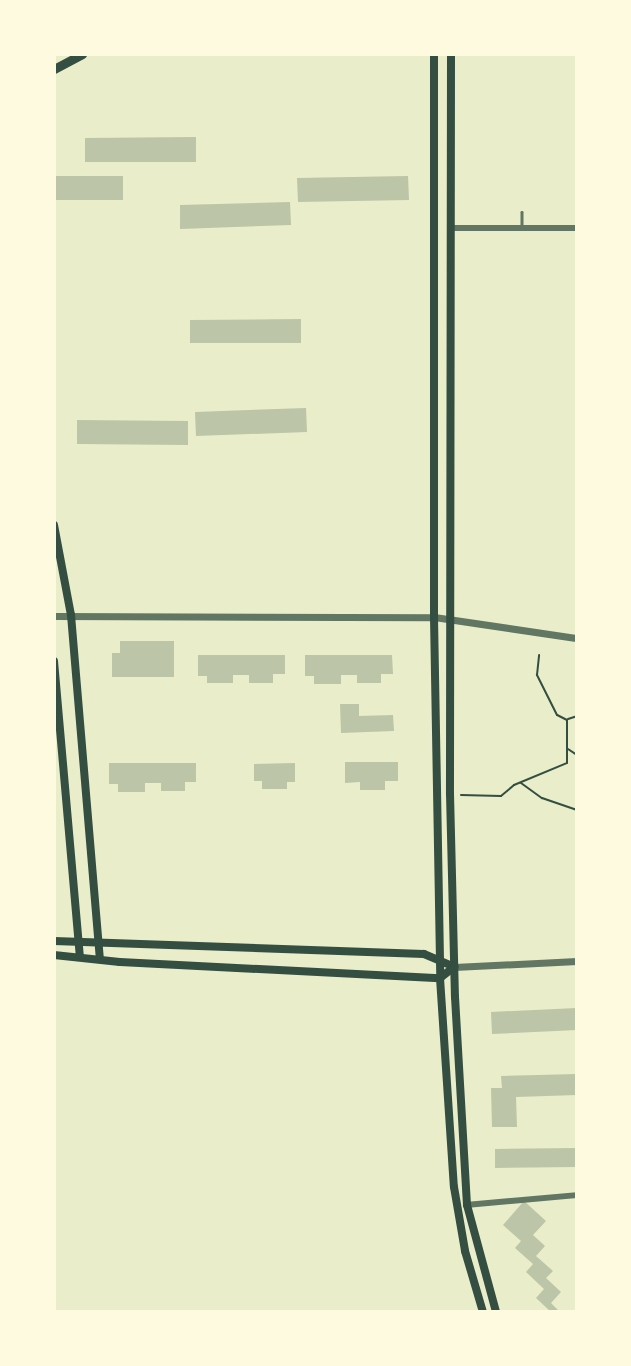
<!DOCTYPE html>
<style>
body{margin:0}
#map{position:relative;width:631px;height:1366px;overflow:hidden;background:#e9edc9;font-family:"Titillium Web",sans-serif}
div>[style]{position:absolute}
.building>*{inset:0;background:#bcc5a7}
.path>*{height:2px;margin:-1px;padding:0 1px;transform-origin:1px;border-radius:1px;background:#344e41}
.service>*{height:2.5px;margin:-1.25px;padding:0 1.25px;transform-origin:1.25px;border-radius:1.25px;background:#617663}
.minor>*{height:6px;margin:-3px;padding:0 3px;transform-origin:3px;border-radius:3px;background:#617663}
.tertiary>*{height:7px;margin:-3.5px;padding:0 3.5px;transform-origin:3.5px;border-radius:3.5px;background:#617663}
.secondary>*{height:8px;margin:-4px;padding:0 4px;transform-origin:4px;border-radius:4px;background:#344e41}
.primary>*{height:9px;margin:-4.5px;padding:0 4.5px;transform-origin:4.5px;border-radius:4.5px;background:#344e41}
span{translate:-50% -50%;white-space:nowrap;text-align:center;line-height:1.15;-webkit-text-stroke:5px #fefae0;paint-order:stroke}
.frame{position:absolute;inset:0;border:56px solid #fefae0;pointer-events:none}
</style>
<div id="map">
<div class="building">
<i style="clip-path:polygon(196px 137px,196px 162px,85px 162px,85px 138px)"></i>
<i style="clip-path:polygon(54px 176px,123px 176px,123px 200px,54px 200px)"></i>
<i style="clip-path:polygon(408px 176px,409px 200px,298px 202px,297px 178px)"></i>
<i style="clip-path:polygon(290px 202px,291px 225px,180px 229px,180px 205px)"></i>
<i style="clip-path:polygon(301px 319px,301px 343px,190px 343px,190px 320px)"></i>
<i style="clip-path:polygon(306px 408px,307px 432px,196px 436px,195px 412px)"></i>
<i style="clip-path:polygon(77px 420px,188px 421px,188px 445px,77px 444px)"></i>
<i style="clip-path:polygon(120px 641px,174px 641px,174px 677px,112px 677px,112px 653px,120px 653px)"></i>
<i style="clip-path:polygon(198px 655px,285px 655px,285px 674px,273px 674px,273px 683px,249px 683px,249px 675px,233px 675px,233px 683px,207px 683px,207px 676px,198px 676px)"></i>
<i style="clip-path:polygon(305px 655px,392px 655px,393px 674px,381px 674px,381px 683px,357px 683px,357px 675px,341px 675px,341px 684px,314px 684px,314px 676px,305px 676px)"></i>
<i style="clip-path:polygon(340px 704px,359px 704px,359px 716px,393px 715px,394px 731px,341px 733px)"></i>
<i style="clip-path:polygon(345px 762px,398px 762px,398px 781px,385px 781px,385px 790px,360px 790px,360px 782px,345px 783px)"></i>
<i style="clip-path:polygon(109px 763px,196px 763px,196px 782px,185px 782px,185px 791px,161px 791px,161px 783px,145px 783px,145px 792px,118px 792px,118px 784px,109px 784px)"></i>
<i style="clip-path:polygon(295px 763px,295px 782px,287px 782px,287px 789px,262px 789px,262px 781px,254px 781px,254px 764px)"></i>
<i style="clip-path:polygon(577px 1008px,577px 1030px,492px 1034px,491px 1012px)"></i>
<i style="clip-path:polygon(577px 1074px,577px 1095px,516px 1097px,517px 1127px,492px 1127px,491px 1088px,502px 1088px,501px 1076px)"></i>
<i style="clip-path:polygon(577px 1148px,577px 1167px,495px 1168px,495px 1149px)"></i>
<i style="clip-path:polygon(524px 1201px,546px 1221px,533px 1235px,545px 1246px,536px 1256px,553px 1271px,546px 1278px,561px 1292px,551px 1303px,560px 1312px,551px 1312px,536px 1298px,544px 1289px,526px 1272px,533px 1264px,515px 1248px,521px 1241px,503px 1225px)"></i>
</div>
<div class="path">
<i style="left:568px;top:719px;width:9px;rotate:-18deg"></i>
<i style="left:568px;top:749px;width:11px;rotate:34deg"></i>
<i style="left:521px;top:783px;width:26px;rotate:36deg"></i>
<i style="left:542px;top:798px;width:37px;rotate:19deg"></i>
<i style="left:461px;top:795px;width:40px;rotate:1.4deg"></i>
<i style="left:501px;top:796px;width:17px;rotate:-40deg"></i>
<i style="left:514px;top:785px;width:57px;rotate:-22.5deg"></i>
<i style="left:567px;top:763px;width:43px;rotate:-90deg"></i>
<i style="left:567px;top:720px;width:11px;rotate:-153deg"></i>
<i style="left:557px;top:715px;width:45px;rotate:-116.6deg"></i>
<i style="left:537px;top:675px;width:20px;rotate:-84deg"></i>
</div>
<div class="service">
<i style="left:522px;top:212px;width:16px;rotate:90deg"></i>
</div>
<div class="minor">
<i style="left:451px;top:228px;width:126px"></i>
<i style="left:466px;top:1205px;width:111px;rotate:-5.1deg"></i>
</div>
<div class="tertiary">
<i style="left:54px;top:616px;width:380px;rotate:0.2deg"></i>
<i style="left:434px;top:617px;width:145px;rotate:8.4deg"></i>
<i style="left:454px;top:967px;width:123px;rotate:-2.8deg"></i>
</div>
<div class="secondary">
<i style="left:434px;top:54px;width:563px;rotate:90deg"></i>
<i style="left:434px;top:617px;width:361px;rotate:89deg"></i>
<i style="left:440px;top:978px;width:209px;rotate:86.2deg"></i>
<i style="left:454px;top:1187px;width:65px;rotate:80.2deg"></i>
<i style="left:465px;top:1251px;width:64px;rotate:73.6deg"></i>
<i style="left:451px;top:54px;width:740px;rotate:90.08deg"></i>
<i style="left:450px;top:794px;width:203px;rotate:88.6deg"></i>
<i style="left:455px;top:997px;width:208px;rotate:86.7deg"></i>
<i style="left:467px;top:1205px;width:111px;rotate:74.8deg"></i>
<i style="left:54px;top:525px;width:92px;rotate:79.3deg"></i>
<i style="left:71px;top:615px;width:345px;rotate:85.2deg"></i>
<i style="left:54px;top:661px;width:297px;rotate:85deg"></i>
<i style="left:54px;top:941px;width:370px;rotate:2deg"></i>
<i style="left:424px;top:954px;width:33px;rotate:23deg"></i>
<i style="left:54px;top:955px;width:66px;rotate:6.1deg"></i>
<i style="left:120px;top:962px;width:320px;rotate:2.9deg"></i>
<i style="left:440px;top:978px;width:18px;rotate:-38deg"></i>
</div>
<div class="primary">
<i style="left:54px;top:69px;width:32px;rotate:-28deg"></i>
</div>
<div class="frame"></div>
</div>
